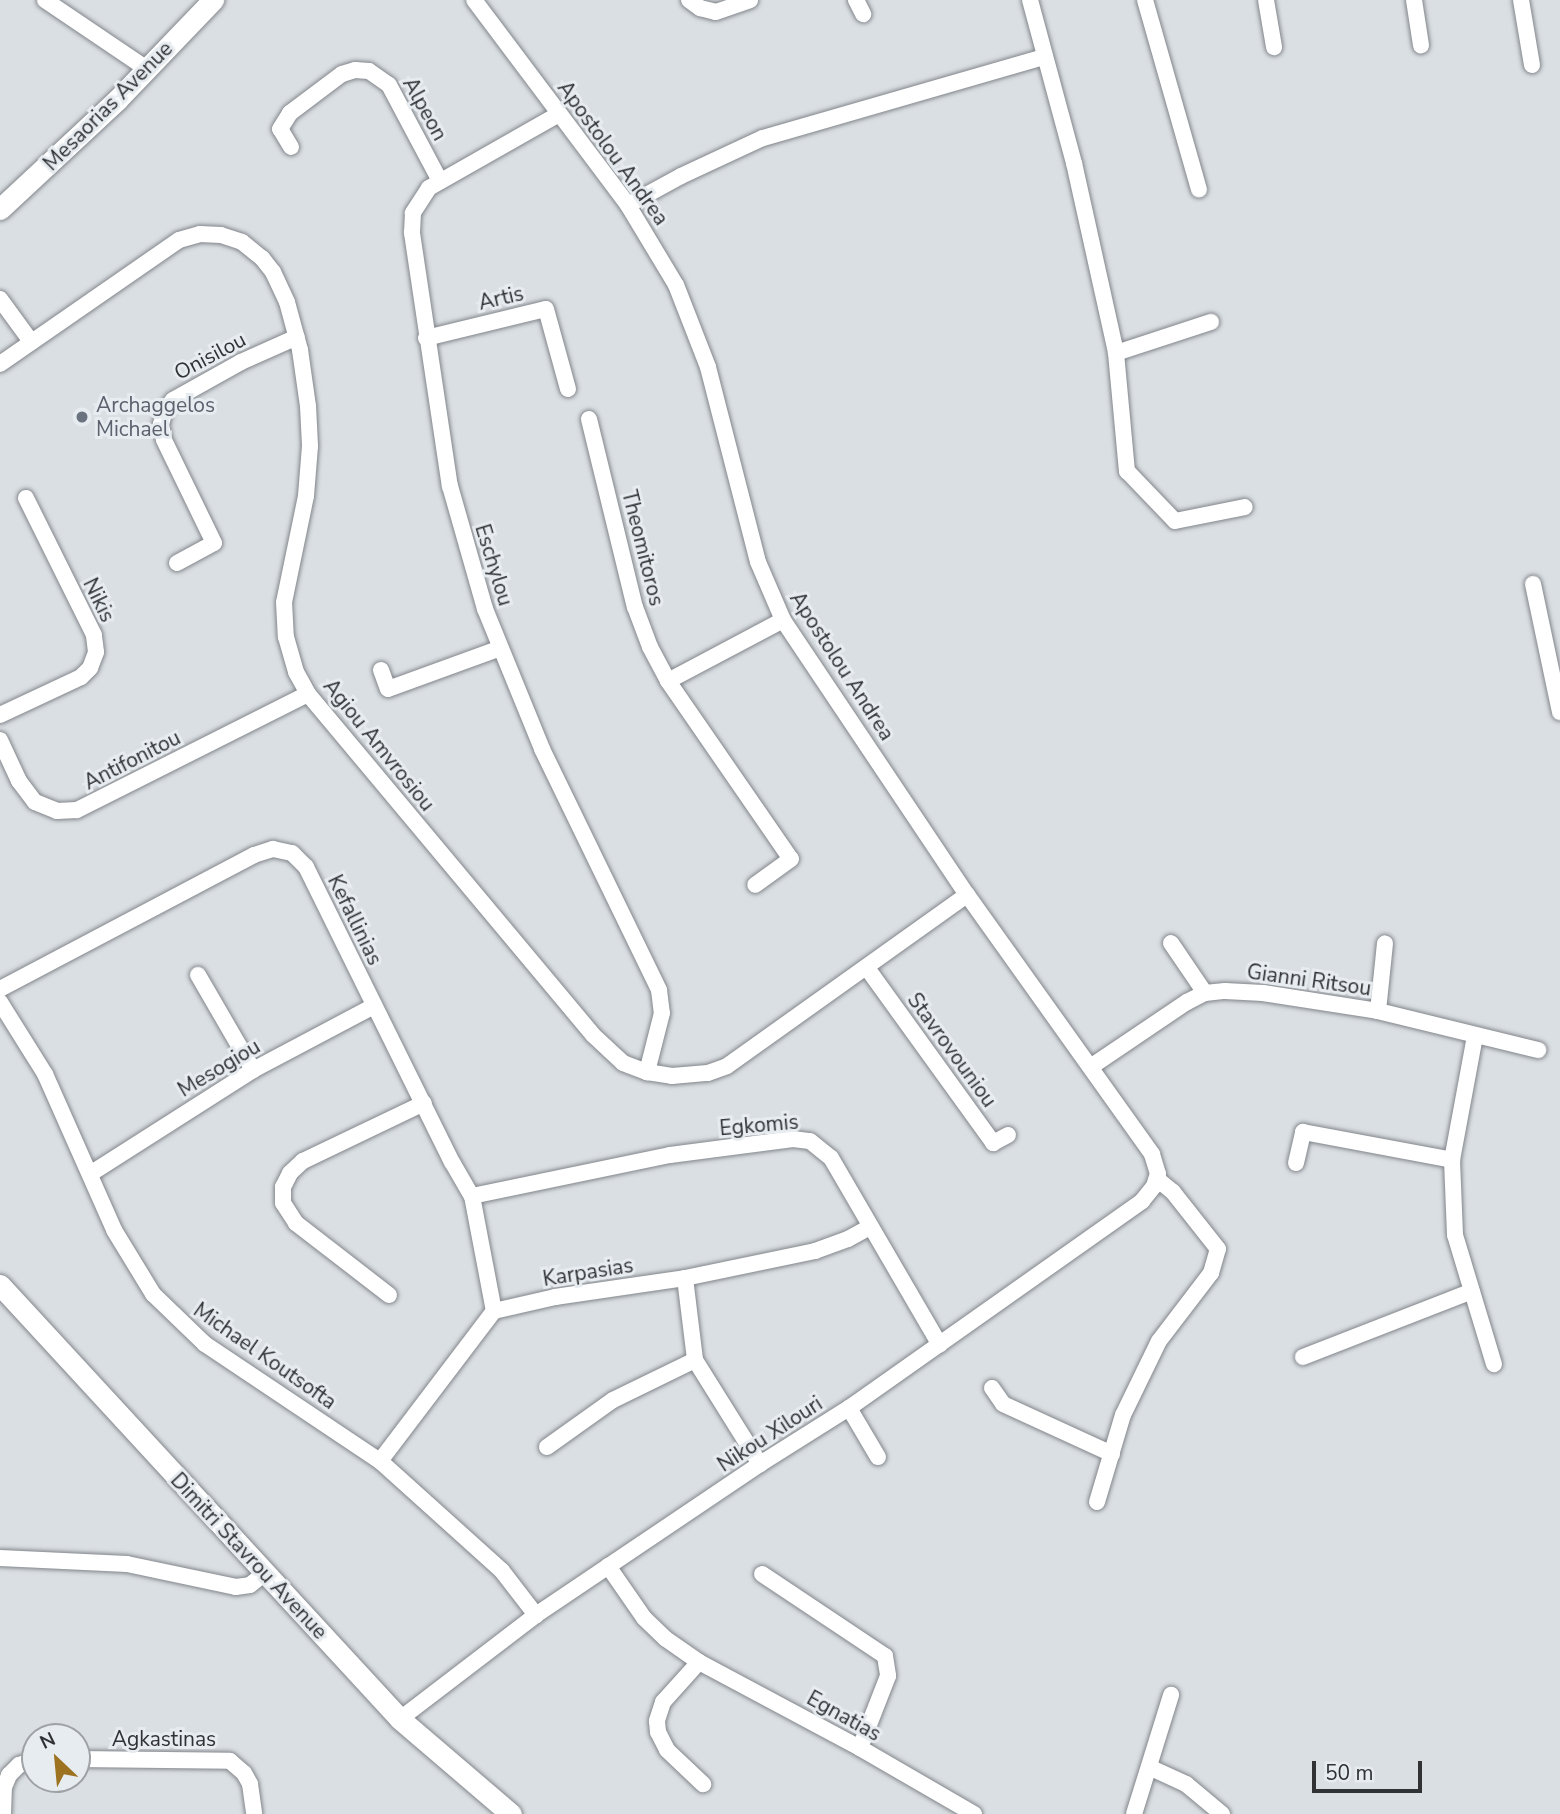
<!DOCTYPE html>
<style>
body{margin:0}
#map{position:relative;width:1560px;height:1814px;overflow:hidden;background:#dadfe3;font-family:"Nunito Sans",sans-serif}
div>[style]{position:absolute}
.roads{filter:drop-shadow(0 0 2px #82868b) drop-shadow(0 0 2px #82868b)}
.minor>*{height:16px;margin:-8px;padding:0 8px;transform-origin:8px;border-radius:8px;background:#fff}
.major>*{height:21px;margin:-10.5px;padding:0 10.5px;transform-origin:10.5px;border-radius:10.5px;background:#fff}
.dots>*{width:19px;height:19px;translate:-50% -50%;box-sizing:border-box;border:4px solid #e7ecf1;border-radius:50%}
span{translate:-50% -50%;white-space:nowrap;text-align:center;line-height:1.15;-webkit-text-stroke:6px #e7ecf1;paint-order:stroke}
.street-label{font-size:21px;color:#303234}
.worship-label{font-size:21px;color:#5b616d}
.left{translate:0 -50%;text-align:left}
.north{position:absolute;left:21px;top:1723px;width:70px;height:70px;box-sizing:border-box;background:#e7ecf1;border:2px solid #9ea2a5;border-radius:50%;rotate:334deg;font-size:19px;font-weight:700;line-height:28px;text-align:center;color:#303234}
.north::after{content:'';display:block;margin:auto;width:24px;height:32px;background:#9d7221;clip-path:polygon(50% 0,100% 100%,50% 72%,0 100%)}
.scale{position:absolute;left:1312px;top:1761px;width:110px;height:32px;box-sizing:border-box;border:4px solid #303234;border-top:0;padding-left:9px;font-size:21px;line-height:24px;white-space:nowrap;color:#303234;-webkit-text-stroke:5px #e7ecf1;paint-order:stroke}
</style>
<div id="map">
<div class="roads">
<div class="minor">
<i style="left:45px;top:0;width:123px;rotate:34.1deg"></i>
<i style="left:689px;top:0;width:14px;rotate:36deg"></i>
<i style="left:700px;top:8px;width:16px;rotate:14deg"></i>
<i style="left:716px;top:12px;width:36px;rotate:-19deg"></i>
<i style="left:856px;top:0;width:16px;rotate:63deg"></i>
<i style="left:1030px;top:0;width:169px;rotate:74.9deg"></i>
<i style="left:1074px;top:163px;width:195px;rotate:77.5deg"></i>
<i style="left:1116px;top:353px;width:119px;rotate:84.7deg"></i>
<i style="left:1127px;top:471px;width:69px;rotate:46.2deg"></i>
<i style="left:1175px;top:521px;width:71px;rotate:-11.3deg"></i>
<i style="left:1145px;top:0;width:197px;rotate:74.1deg"></i>
<i style="left:1266px;top:0;width:48px;rotate:80.3deg"></i>
<i style="left:1414px;top:0;width:46px;rotate:81.2deg"></i>
<i style="left:1521px;top:0;width:66px;rotate:80.4deg"></i>
<i style="left:559px;top:114px;width:150px;rotate:150.4deg"></i>
<i style="left:429px;top:188px;width:30px;rotate:123deg"></i>
<i style="left:413px;top:213px;width:20px;rotate:93deg"></i>
<i style="left:412px;top:233px;width:256px;rotate:81.5deg"></i>
<i style="left:450px;top:486px;width:128px;rotate:74.1deg"></i>
<i style="left:485px;top:609px;width:151px;rotate:67.8deg"></i>
<i style="left:542px;top:749px;width:268px;rotate:64.1deg"></i>
<i style="left:659px;top:990px;width:23px;rotate:83deg"></i>
<i style="left:662px;top:1013px;width:61px;rotate:104.3deg"></i>
<i style="left:291px;top:147px;width:21px;rotate:-121deg"></i>
<i style="left:280px;top:129px;width:19px;rotate:-58deg"></i>
<i style="left:290px;top:113px;width:65px;rotate:-36.9deg"></i>
<i style="left:342px;top:74px;width:14px;rotate:-17deg"></i>
<i style="left:355px;top:70px;width:14px;rotate:4deg"></i>
<i style="left:369px;top:71px;width:24px;rotate:35deg"></i>
<i style="left:389px;top:85px;width:109px;rotate:62deg"></i>
<i style="left:628px;top:205px;width:60px;rotate:-28.7deg"></i>
<i style="left:681px;top:176px;width:90px;rotate:-24.9deg"></i>
<i style="left:763px;top:138px;width:291px;rotate:-16.1deg"></i>
<i style="left:0;top:299px;width:51px;rotate:53.8deg"></i>
<i style="left:426px;top:338px;width:123px;rotate:-13.6deg"></i>
<i style="left:546px;top:309px;width:83px;rotate:74.6deg"></i>
<i style="left:1116px;top:353px;width:100px;rotate:-18.1deg"></i>
<i style="left:0;top:364px;width:218px;rotate:-34.7deg"></i>
<i style="left:179px;top:240px;width:22px;rotate:-16deg"></i>
<i style="left:200px;top:234px;width:21px;rotate:3deg"></i>
<i style="left:221px;top:235px;width:22px;rotate:18deg"></i>
<i style="left:242px;top:242px;width:26px;rotate:39deg"></i>
<i style="left:262px;top:258px;width:18px;rotate:52deg"></i>
<i style="left:273px;top:272px;width:33px;rotate:65deg"></i>
<i style="left:287px;top:302px;width:50px;rotate:74.8deg"></i>
<i style="left:300px;top:350px;width:57px;rotate:81.9deg"></i>
<i style="left:308px;top:406px;width:40px;rotate:87.1deg"></i>
<i style="left:310px;top:446px;width:50px;rotate:94.6deg"></i>
<i style="left:306px;top:496px;width:108px;rotate:101.7deg"></i>
<i style="left:284px;top:602px;width:35px;rotate:87deg"></i>
<i style="left:286px;top:637px;width:36px;rotate:74deg"></i>
<i style="left:296px;top:672px;width:25px;rotate:61deg"></i>
<i style="left:308px;top:694px;width:444px;rotate:50.1deg"></i>
<i style="left:593px;top:1035px;width:41px;rotate:43deg"></i>
<i style="left:623px;top:1063px;width:26px;rotate:21deg"></i>
<i style="left:647px;top:1072px;width:25px;rotate:9deg"></i>
<i style="left:672px;top:1076px;width:36px;rotate:-5deg"></i>
<i style="left:708px;top:1073px;width:20px;rotate:-20deg"></i>
<i style="left:727px;top:1066px;width:295px;rotate:-35.5deg"></i>
<i style="left:589px;top:419px;width:194px;rotate:76.3deg"></i>
<i style="left:635px;top:607px;width:43px;rotate:69.4deg"></i>
<i style="left:650px;top:647px;width:38px;rotate:62deg"></i>
<i style="left:668px;top:681px;width:216px;rotate:55.4deg"></i>
<i style="left:791px;top:859px;width:44px;rotate:144.2deg"></i>
<i style="left:177px;top:563px;width:42px;rotate:-28.4deg"></i>
<i style="left:214px;top:543px;width:114px;rotate:-115.9deg"></i>
<i style="left:164px;top:440px;width:16px;rotate:-101deg"></i>
<i style="left:161px;top:424px;width:15px;rotate:-74deg"></i>
<i style="left:165px;top:410px;width:13px;rotate:-51deg"></i>
<i style="left:173px;top:400px;width:78px;rotate:-29.2deg"></i>
<i style="left:241px;top:362px;width:61px;rotate:-24.1deg"></i>
<i style="left:1533px;top:584px;width:131px;rotate:78.1deg"></i>
<i style="left:381px;top:670px;width:20px;rotate:70deg"></i>
<i style="left:388px;top:689px;width:117px;rotate:-20deg"></i>
<i style="left:668px;top:681px;width:130px;rotate:-27.9deg"></i>
<i style="left:0;top:715px;width:89px;rotate:-25.1deg"></i>
<i style="left:81px;top:677px;width:13px;rotate:-45deg"></i>
<i style="left:90px;top:668px;width:17px;rotate:-69deg"></i>
<i style="left:96px;top:652px;width:17px;rotate:-97deg"></i>
<i style="left:94px;top:635px;width:153px;rotate:-116.4deg"></i>
<i style="left:0;top:740px;width:45px;rotate:65.1deg"></i>
<i style="left:19px;top:781px;width:26px;rotate:53deg"></i>
<i style="left:35px;top:802px;width:24px;rotate:22deg"></i>
<i style="left:57px;top:811px;width:20px;rotate:-3deg"></i>
<i style="left:77px;top:810px;width:258px;rotate:-26.7deg"></i>
<i style="left:1171px;top:943px;width:60px;rotate:55.8deg"></i>
<i style="left:867px;top:968px;width:216px;rotate:54.2deg"></i>
<i style="left:993px;top:1143px;width:17px;rotate:-28deg"></i>
<i style="left:198px;top:975px;width:110px;rotate:59.9deg"></i>
<i style="left:0;top:989px;width:287px;rotate:-27.8deg"></i>
<i style="left:254px;top:855px;width:20px;rotate:-18deg"></i>
<i style="left:273px;top:849px;width:19px;rotate:12deg"></i>
<i style="left:292px;top:853px;width:20px;rotate:45deg"></i>
<i style="left:306px;top:867px;width:329px;rotate:63.7deg"></i>
<i style="left:452px;top:1162px;width:39px;rotate:60deg"></i>
<i style="left:472px;top:1196px;width:117px;rotate:79.2deg"></i>
<i style="left:0;top:1002px;width:85px;rotate:58deg"></i>
<i style="left:45px;top:1074px;width:171px;rotate:66.1deg"></i>
<i style="left:114px;top:1230px;width:75px;rotate:58.6deg"></i>
<i style="left:153px;top:1294px;width:72px;rotate:43.9deg"></i>
<i style="left:205px;top:1344px;width:211px;rotate:33.8deg"></i>
<i style="left:380px;top:1461px;width:164px;rotate:42deg"></i>
<i style="left:502px;top:1571px;width:56px;rotate:52.3deg"></i>
<i style="left:1378px;top:1011px;width:68px;rotate:-84.1deg"></i>
<i style="left:1475px;top:1036px;width:126px;rotate:100.5deg"></i>
<i style="left:1452px;top:1160px;width:75px;rotate:87.7deg"></i>
<i style="left:1455px;top:1235px;width:135px;rotate:73.2deg"></i>
<i style="left:1092px;top:1066px;width:115px;rotate:-34deg"></i>
<i style="left:1187px;top:1002px;width:20px;rotate:-27deg"></i>
<i style="left:1205px;top:993px;width:20px;rotate:-6deg"></i>
<i style="left:1225px;top:991px;width:38px;rotate:3deg"></i>
<i style="left:1263px;top:993px;width:116px;rotate:8.9deg"></i>
<i style="left:1378px;top:1011px;width:165px;rotate:13.7deg"></i>
<i style="left:1296px;top:1163px;width:32px;rotate:-77deg"></i>
<i style="left:1303px;top:1132px;width:152px;rotate:10.6deg"></i>
<i style="left:90px;top:1174px;width:193px;rotate:-32.5deg"></i>
<i style="left:253px;top:1070px;width:137px;rotate:-27.9deg"></i>
<i style="left:472px;top:1196px;width:202px;rotate:-11.7deg"></i>
<i style="left:670px;top:1155px;width:124px;rotate:-7.4deg"></i>
<i style="left:793px;top:1139px;width:17px;rotate:7deg"></i>
<i style="left:810px;top:1141px;width:27px;rotate:39deg"></i>
<i style="left:831px;top:1158px;width:216px;rotate:59.8deg"></i>
<i style="left:685px;top:1278px;width:83px;rotate:83deg"></i>
<i style="left:695px;top:1360px;width:123px;rotate:58deg"></i>
<i style="left:389px;top:1295px;width:118px;rotate:-142.3deg"></i>
<i style="left:296px;top:1223px;width:24px;rotate:-123deg"></i>
<i style="left:283px;top:1203px;width:16px;rotate:-90deg"></i>
<i style="left:283px;top:1187px;width:16px;rotate:-63deg"></i>
<i style="left:290px;top:1173px;width:18px;rotate:-43deg"></i>
<i style="left:303px;top:1161px;width:134px;rotate:-25.6deg"></i>
<i style="left:1303px;top:1357px;width:181px;rotate:-21.3deg"></i>
<i style="left:992px;top:1388px;width:19px;rotate:55deg"></i>
<i style="left:1003px;top:1404px;width:120px;rotate:24.6deg"></i>
<i style="left:849px;top:1408px;width:57px;rotate:59.4deg"></i>
<i style="left:547px;top:1447px;width:81px;rotate:-35.5deg"></i>
<i style="left:613px;top:1400px;width:91px;rotate:-26deg"></i>
<i style="left:380px;top:1461px;width:188px;rotate:-52.8deg"></i>
<i style="left:494px;top:1311px;width:63px;rotate:-12.9deg"></i>
<i style="left:555px;top:1297px;width:131px;rotate:-8.3deg"></i>
<i style="left:685px;top:1278px;width:133px;rotate:-11.7deg"></i>
<i style="left:815px;top:1251px;width:35px;rotate:-20deg"></i>
<i style="left:848px;top:1239px;width:25px;rotate:-29deg"></i>
<i style="left:1097px;top:1502px;width:91px;rotate:-73.4deg"></i>
<i style="left:1123px;top:1415px;width:82px;rotate:-64.1deg"></i>
<i style="left:1159px;top:1341px;width:86px;rotate:-52.6deg"></i>
<i style="left:1211px;top:1273px;width:25px;rotate:-74deg"></i>
<i style="left:1218px;top:1249px;width:73px;rotate:-128.3deg"></i>
<i style="left:1173px;top:1192px;width:21px;rotate:-141deg"></i>
<i style="left:0;top:1558px;width:127px;rotate:2.7deg"></i>
<i style="left:127px;top:1564px;width:111px;rotate:11.9deg"></i>
<i style="left:236px;top:1587px;width:14px;rotate:-8deg"></i>
<i style="left:250px;top:1585px;width:19px;rotate:-39deg"></i>
<i style="left:608px;top:1566px;width:63px;rotate:55.3deg"></i>
<i style="left:644px;top:1618px;width:30px;rotate:44deg"></i>
<i style="left:666px;top:1639px;width:40px;rotate:34.9deg"></i>
<i style="left:699px;top:1662px;width:183px;rotate:28.1deg"></i>
<i style="left:860px;top:1748px;width:132px;rotate:30.1deg"></i>
<i style="left:762px;top:1574px;width:148px;rotate:33.7deg"></i>
<i style="left:885px;top:1656px;width:20px;rotate:81deg"></i>
<i style="left:888px;top:1676px;width:77px;rotate:111.3deg"></i>
<i style="left:699px;top:1662px;width:54px;rotate:132deg"></i>
<i style="left:663px;top:1702px;width:20px;rotate:108deg"></i>
<i style="left:657px;top:1721px;width:11px;rotate:85deg"></i>
<i style="left:658px;top:1732px;width:20px;rotate:63deg"></i>
<i style="left:667px;top:1750px;width:50px;rotate:43.4deg"></i>
<i style="left:400px;top:1719px;width:171px;rotate:-37.4deg"></i>
<i style="left:536px;top:1615px;width:270px;rotate:-34deg"></i>
<i style="left:760px;top:1464px;width:105px;rotate:-32.2deg"></i>
<i style="left:849px;top:1408px;width:359px;rotate:-35.2deg"></i>
<i style="left:1142px;top:1201px;width:19px;rotate:-51deg"></i>
<i style="left:1154px;top:1186px;width:13px;rotate:-72deg"></i>
<i style="left:1158px;top:1174px;width:21px;rotate:-107deg"></i>
<i style="left:1152px;top:1154px;width:318px;rotate:-125.5deg"></i>
<i style="left:967px;top:895px;width:331px;rotate:-123.8deg"></i>
<i style="left:783px;top:620px;width:63px;rotate:-113.3deg"></i>
<i style="left:758px;top:562px;width:201px;rotate:-104.4deg"></i>
<i style="left:708px;top:367px;width:88px;rotate:-111.3deg"></i>
<i style="left:676px;top:285px;width:93px;rotate:-121deg"></i>
<i style="left:628px;top:205px;width:256px;rotate:-126.9deg"></i>
<i style="left:77px;top:1759px;width:153px;rotate:0.7deg"></i>
<i style="left:230px;top:1761px;width:18px;rotate:41deg"></i>
<i style="left:244px;top:1773px;width:13px;rotate:61deg"></i>
<i style="left:250px;top:1784px;width:30px;rotate:82deg"></i>
<i style="left:1149px;top:1767px;width:41px;rotate:24.7deg"></i>
<i style="left:1186px;top:1784px;width:47px;rotate:39.8deg"></i>
<i style="left:3px;top:1814px;width:27px;rotate:-88deg"></i>
<i style="left:4px;top:1787px;width:13px;rotate:-67deg"></i>
<i style="left:9px;top:1775px;width:14px;rotate:-45deg"></i>
<i style="left:19px;top:1765px;width:17px;rotate:-17deg"></i>
<i style="left:1134px;top:1814px;width:125px;rotate:-72.7deg"></i>
</div>
<div class="major">
<i style="left:0;top:209px;width:160px;rotate:-43deg"></i>
<i style="left:117px;top:100px;width:139px;rotate:-46.2deg"></i>
<i style="left:0;top:1285px;width:590px;rotate:47.33deg"></i>
<i style="left:400px;top:1719px;width:146px;rotate:40.6deg"></i>
</div>
</div>
<div class="dots">
<i style="left:82px;top:417px;background:#6b7280"></i>
</div>
<div class="street-label">
<span style="left:108px;top:106px;rotate:-45deg">Mesaorias Avenue</span>
<span style="left:425px;top:109px;rotate:61deg">Alpeon</span>
<span style="left:613px;top:153px;rotate:54deg">Apostolou Andrea</span>
<span style="left:501px;top:298px;rotate:-13deg">Artis</span>
<span style="left:210px;top:356px;rotate:-28deg">Onisilou</span>
<span style="left:643px;top:548px;rotate:76deg">Theomitoros</span>
<span style="left:494px;top:565px;rotate:73deg">Eschylou</span>
<span style="left:99px;top:600px;rotate:64deg">Nikis</span>
<span style="left:842px;top:666px;rotate:57deg">Apostolou Andrea</span>
<span style="left:379px;top:745px;rotate:51deg">Agiou Amvrosiou</span>
<span style="left:132px;top:760px;rotate:-27deg">Antifonitou</span>
<span style="left:355px;top:920px;rotate:64deg">Kefallinias</span>
<span style="left:1309px;top:980px;rotate:8deg">Gianni Ritsou</span>
<span style="left:952px;top:1050px;rotate:54deg">Stavrovouniou</span>
<span style="left:219px;top:1068px;rotate:-31deg">Mesogiou</span>
<span style="left:759px;top:1125px;rotate:-5deg">Egkomis</span>
<span style="left:588px;top:1272px;rotate:-9deg">Karpasias</span>
<span style="left:265px;top:1356px;rotate:35deg">Michael Koutsofta</span>
<span style="left:770px;top:1434px;rotate:-33deg">Nikou Xilouri</span>
<span style="left:249px;top:1556px;rotate:47deg">Dimitri Stavrou Avenue</span>
<span style="left:844px;top:1716px;rotate:29deg">Egnatias</span>
<span style="left:164px;top:1739px">Agkastinas</span>
</div>
<div class="worship-label">
<span class="left" style="left:96px;top:417px">Archaggelos<br>Michael</span>
</div>
<div class="north">N</div>
<div class="scale">50 m</div>
</div>
